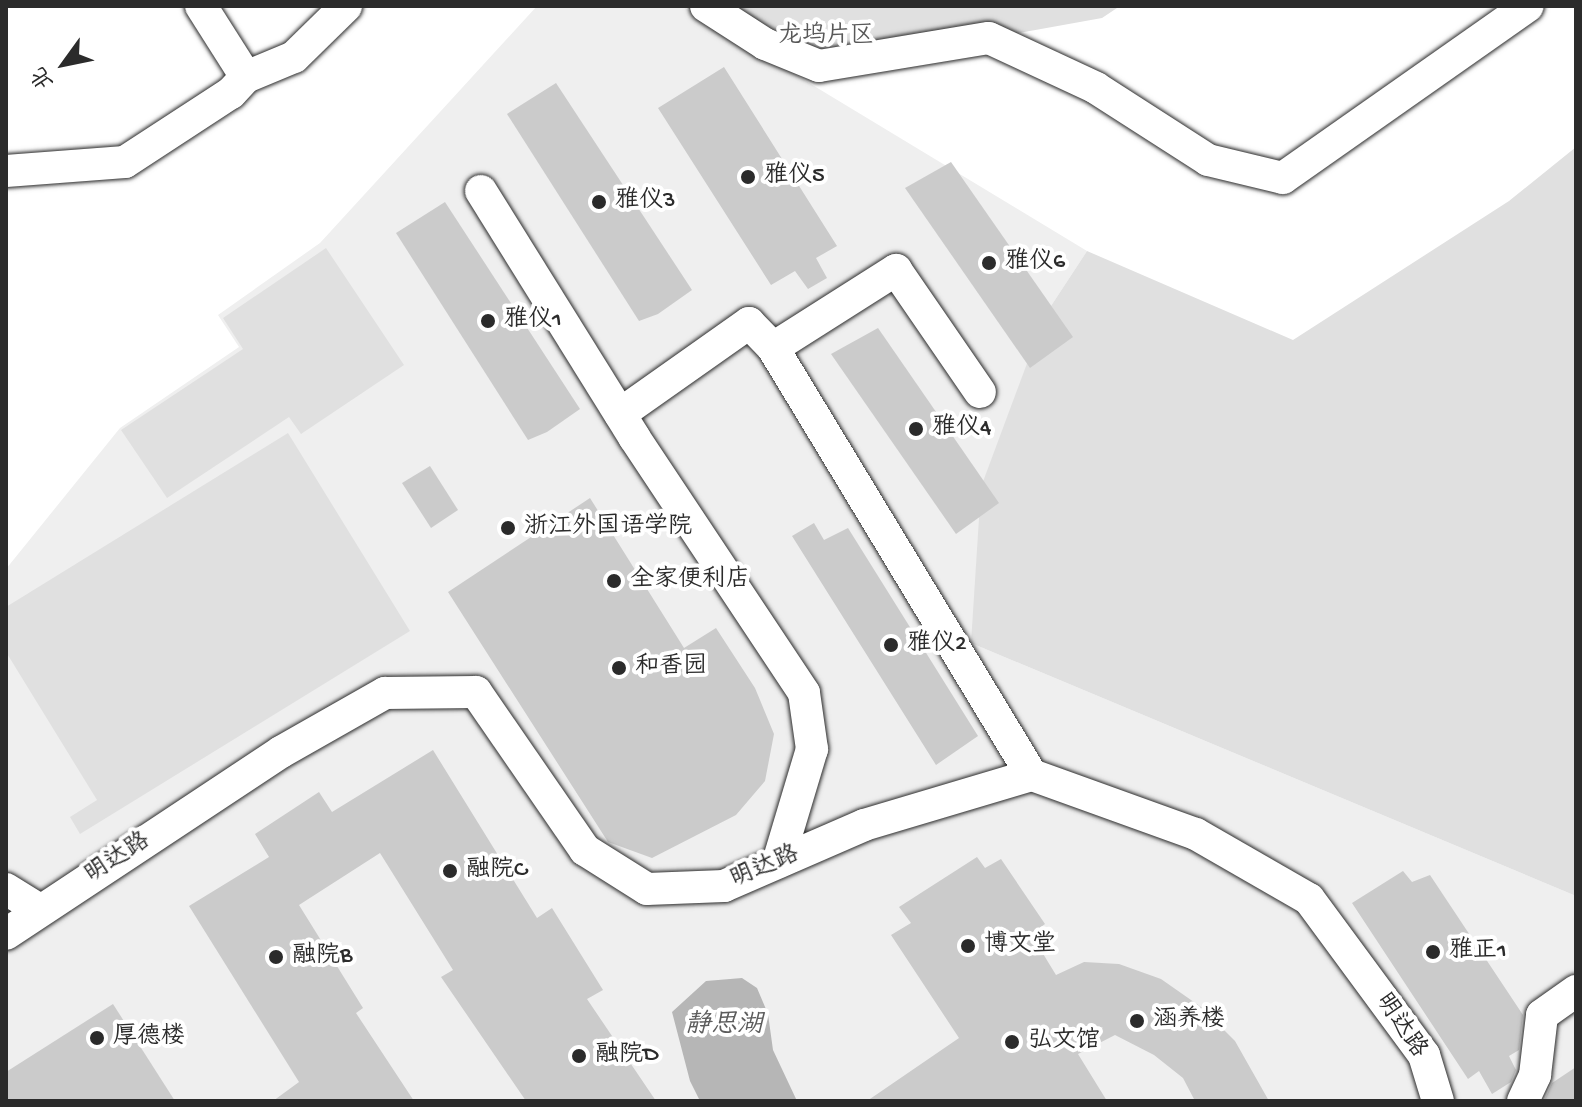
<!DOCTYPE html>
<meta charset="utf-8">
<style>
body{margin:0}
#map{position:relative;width:1582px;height:1107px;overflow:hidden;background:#fff;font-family:"Gochi Hand","LXGW WenKai TC",sans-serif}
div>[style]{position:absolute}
.built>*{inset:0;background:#efefef}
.green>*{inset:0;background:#e0e0e0}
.water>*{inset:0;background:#b6b6b6}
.building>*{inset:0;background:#cbcbcb}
.roads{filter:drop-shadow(0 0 2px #2b2b2b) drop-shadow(0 0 2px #2b2b2b)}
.minor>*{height:32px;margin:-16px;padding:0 16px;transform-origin:16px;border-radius:16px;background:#fff}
.dots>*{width:22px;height:22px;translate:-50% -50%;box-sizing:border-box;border:4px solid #fff;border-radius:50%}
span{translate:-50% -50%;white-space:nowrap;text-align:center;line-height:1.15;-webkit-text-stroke:8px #fff;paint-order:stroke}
.park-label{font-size:24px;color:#585858}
.poi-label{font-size:24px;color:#2b2b2b}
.left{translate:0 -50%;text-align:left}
.street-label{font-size:24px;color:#2b2b2b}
.water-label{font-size:26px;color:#5c5c5c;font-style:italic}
.frame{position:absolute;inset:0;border:8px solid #2b2b2b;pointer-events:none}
.north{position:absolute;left:24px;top:24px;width:80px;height:80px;-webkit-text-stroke:6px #fff;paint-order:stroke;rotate:237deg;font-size:22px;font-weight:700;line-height:32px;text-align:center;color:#2b2b2b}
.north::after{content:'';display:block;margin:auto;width:28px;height:36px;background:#2b2b2b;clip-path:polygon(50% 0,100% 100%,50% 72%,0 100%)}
</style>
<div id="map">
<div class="built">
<i style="clip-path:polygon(537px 6px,682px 6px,1087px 251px,1045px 315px,971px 643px,1576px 896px,1576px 1101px,6px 1101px,6px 569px,120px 428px,239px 347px,218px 315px,320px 243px)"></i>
</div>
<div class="green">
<i style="clip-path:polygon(682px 6px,1120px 6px,1102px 18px,821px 69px,728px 22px)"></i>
<i style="clip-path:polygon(1576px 147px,1576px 896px,971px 643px,981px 487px,1045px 315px,1087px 251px,1293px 340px,1509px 201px)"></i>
<i style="clip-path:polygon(326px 248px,404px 365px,301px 434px,289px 417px,167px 498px,121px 430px,243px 349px,223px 318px)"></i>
<i style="clip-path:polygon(288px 433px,410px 631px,80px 834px,70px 817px,97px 800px,6px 652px,6px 607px)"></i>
</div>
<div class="water">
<i style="clip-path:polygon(742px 978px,757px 988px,768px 1014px,773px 1050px,797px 1101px,700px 1101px,690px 1081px,672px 1012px,706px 981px)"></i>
</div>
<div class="building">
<i style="clip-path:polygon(724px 67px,837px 246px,816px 258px,827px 278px,808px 289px,795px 271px,771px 285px,658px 108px)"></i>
<i style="clip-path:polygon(556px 83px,692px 290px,658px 314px,639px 321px,507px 114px)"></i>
<i style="clip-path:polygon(951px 162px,1073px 337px,1030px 368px,905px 188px)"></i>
<i style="clip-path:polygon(445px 202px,580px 409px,547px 432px,528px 440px,396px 233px)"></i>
<i style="clip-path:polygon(878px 328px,999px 503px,956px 534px,831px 354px)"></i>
<i style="clip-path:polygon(430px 466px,458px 510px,431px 528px,402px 483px)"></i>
<i style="clip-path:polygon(590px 498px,684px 648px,716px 628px,755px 688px,774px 734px,765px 781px,736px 815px,652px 858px,608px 842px,448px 592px)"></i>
<i style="clip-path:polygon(814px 523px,824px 540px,848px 528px,978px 736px,936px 765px,792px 536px)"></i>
<i style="clip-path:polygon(433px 750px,537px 918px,552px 908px,603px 990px,587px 999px,656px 1101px,526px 1101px,441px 977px,453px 970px,380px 853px,299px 905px,363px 1008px,356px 1013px,414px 1101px,273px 1101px,299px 1082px,189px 906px,269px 857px,255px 834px,319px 792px,332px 812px)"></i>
<i style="clip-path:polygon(977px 857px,985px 868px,1001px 859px,1045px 924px,1031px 934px,1056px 975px,1084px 962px,1119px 964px,1161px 979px,1201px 1007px,1235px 1041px,1269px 1101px,1195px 1101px,1183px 1078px,1154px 1055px,1115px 1035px,1078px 1054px,1107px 1101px,867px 1101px,959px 1038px,891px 935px,911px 923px,899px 907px)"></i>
<i style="clip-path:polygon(1403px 871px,1412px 882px,1430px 875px,1523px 1015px,1519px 1050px,1509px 1056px,1516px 1070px,1511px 1082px,1492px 1094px,1479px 1071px,1468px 1079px,1352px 903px)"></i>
<i style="clip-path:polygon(113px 1004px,175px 1101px,6px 1101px,6px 1072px)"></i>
<i style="clip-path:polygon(1576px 1067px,1576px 1101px,1544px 1101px,1552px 1083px)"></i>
</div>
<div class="roads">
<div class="minor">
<i style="left:201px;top:6px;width:84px;rotate:57.6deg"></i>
<i style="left:706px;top:6px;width:70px;rotate:32.8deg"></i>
<i style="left:765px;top:44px;width:58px;rotate:22.2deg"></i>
<i style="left:819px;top:66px;width:172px;rotate:-9.4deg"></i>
<i style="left:989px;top:38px;width:118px;rotate:25deg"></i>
<i style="left:1096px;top:88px;width:133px;rotate:32.7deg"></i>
<i style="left:1208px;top:160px;width:77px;rotate:13.5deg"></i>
<i style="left:1283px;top:178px;width:299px;rotate:-35.1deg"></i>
<i style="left:6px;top:171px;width:119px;rotate:-4.3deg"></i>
<i style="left:125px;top:162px;width:126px;rotate:-33.1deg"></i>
<i style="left:231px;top:93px;width:22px;rotate:-47deg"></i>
<i style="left:246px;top:77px;width:52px;rotate:-22.6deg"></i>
<i style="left:294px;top:57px;width:73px;rotate:-44.4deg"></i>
<i style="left:481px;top:191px;width:290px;rotate:58.1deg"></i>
<i style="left:634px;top:437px;width:307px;rotate:56.4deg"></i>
<i style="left:804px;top:693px;width:57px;rotate:81.9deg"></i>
<i style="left:812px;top:749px;width:118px;rotate:106.7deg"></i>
<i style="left:773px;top:348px;width:499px;rotate:58.8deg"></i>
<i style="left:620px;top:414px;width:158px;rotate:-35.2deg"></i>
<i style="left:749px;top:323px;width:35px;rotate:46deg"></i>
<i style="left:773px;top:348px;width:146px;rotate:-32.4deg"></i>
<i style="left:896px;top:270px;width:148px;rotate:55.5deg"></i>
<i style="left:6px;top:889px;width:39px;rotate:32deg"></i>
<i style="left:6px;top:934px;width:330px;rotate:-33.5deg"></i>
<i style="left:281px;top:752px;width:120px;rotate:-29.6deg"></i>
<i style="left:385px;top:693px;width:91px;rotate:-0.6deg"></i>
<i style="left:476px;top:692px;width:192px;rotate:55.4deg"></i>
<i style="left:585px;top:850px;width:73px;rotate:32.2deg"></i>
<i style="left:647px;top:889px;width:77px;rotate:-2.2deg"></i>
<i style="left:724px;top:886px;width:153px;rotate:-23.5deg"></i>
<i style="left:864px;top:825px;width:175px;rotate:-16.6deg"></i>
<i style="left:1032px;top:775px;width:174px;rotate:19.8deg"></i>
<i style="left:1196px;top:834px;width:130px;rotate:29.9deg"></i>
<i style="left:1309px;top:899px;width:194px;rotate:53.6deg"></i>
<i style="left:1424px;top:1055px;width:48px;rotate:73.1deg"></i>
<i style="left:1523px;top:1101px;width:29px;rotate:-65deg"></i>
<i style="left:1535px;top:1075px;width:60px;rotate:-83.3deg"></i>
<i style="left:1542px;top:1015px;width:42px;rotate:-35.2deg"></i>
</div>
</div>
<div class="dots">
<i style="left:748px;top:177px;background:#2b2b2b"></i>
<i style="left:599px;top:202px;background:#2b2b2b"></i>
<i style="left:989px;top:263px;background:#2b2b2b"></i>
<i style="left:488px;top:321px;background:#2b2b2b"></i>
<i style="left:916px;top:429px;background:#2b2b2b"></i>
<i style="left:508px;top:528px;background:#2b2b2b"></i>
<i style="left:614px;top:581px;background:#2b2b2b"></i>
<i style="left:891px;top:645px;background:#2b2b2b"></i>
<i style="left:619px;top:668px;background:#2b2b2b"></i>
<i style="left:450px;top:871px;background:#2b2b2b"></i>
<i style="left:968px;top:946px;background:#2b2b2b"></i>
<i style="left:1433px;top:952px;background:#2b2b2b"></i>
<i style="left:276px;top:957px;background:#2b2b2b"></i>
<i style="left:1137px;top:1021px;background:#2b2b2b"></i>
<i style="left:97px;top:1038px;background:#2b2b2b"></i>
<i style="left:1012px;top:1042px;background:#2b2b2b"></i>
<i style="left:579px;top:1056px;background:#2b2b2b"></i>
</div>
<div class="park-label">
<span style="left:826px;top:37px">龙坞片区</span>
</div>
<div class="poi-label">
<span class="left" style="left:764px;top:177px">雅仪5</span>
<span class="left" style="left:615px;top:202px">雅仪3</span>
<span class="left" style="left:1005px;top:263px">雅仪6</span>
<span class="left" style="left:504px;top:321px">雅仪1</span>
<span class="left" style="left:932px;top:429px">雅仪4</span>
<span class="left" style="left:524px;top:528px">浙江外国语学院</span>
<span class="left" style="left:630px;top:581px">全家便利店</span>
<span class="left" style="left:907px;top:645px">雅仪2</span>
<span class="left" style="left:635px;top:668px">和香园</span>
<span class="left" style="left:466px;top:871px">融院C</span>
<span class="left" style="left:984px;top:946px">博文堂</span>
<span class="left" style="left:1449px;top:952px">雅正1</span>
<span class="left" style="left:292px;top:957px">融院B</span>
<span class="left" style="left:1153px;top:1021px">涵养楼</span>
<span class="left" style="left:113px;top:1038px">厚德楼</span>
<span class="left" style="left:1028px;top:1042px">弘文馆</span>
<span class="left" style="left:595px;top:1056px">融院D</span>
</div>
<div class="street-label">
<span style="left:118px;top:859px;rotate:-33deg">明达路</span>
<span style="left:765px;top:868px;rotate:-23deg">明达路</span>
<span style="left:1400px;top:1026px;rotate:56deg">明达路</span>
</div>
<div class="water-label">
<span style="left:724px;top:1027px">静思湖</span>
</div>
<div class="frame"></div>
<div class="north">北</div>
</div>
